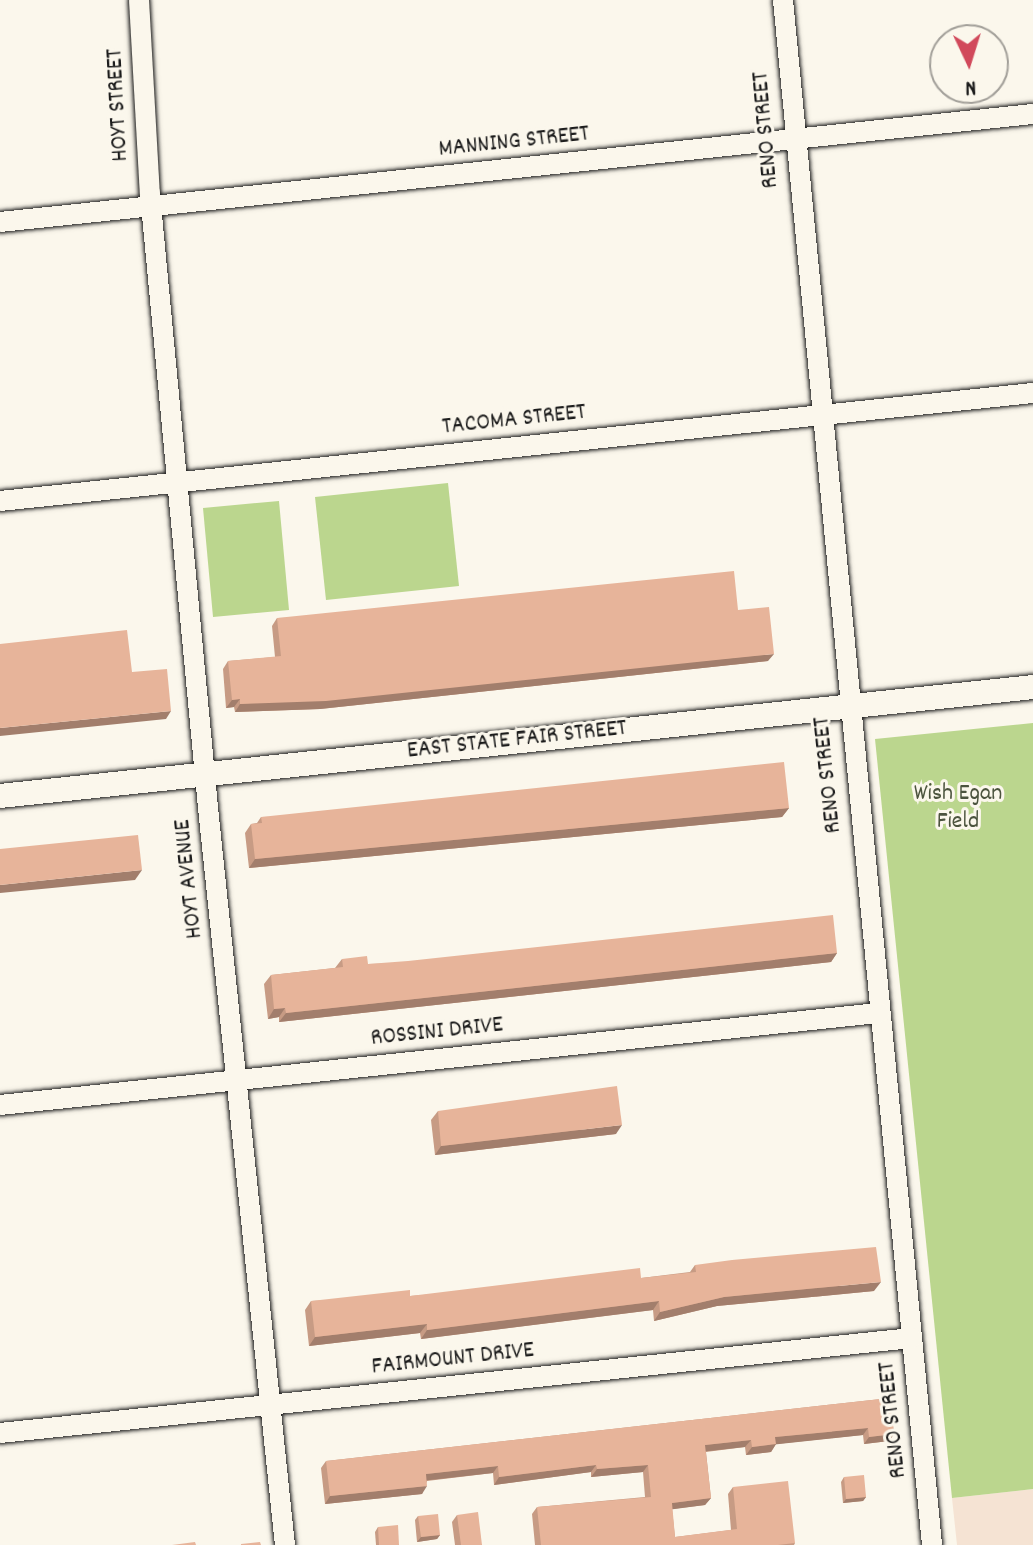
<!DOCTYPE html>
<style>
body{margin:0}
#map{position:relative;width:1033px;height:1545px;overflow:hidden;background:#fbf7ec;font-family:Dekko,sans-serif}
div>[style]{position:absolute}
.built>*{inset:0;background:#f5e3d3}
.green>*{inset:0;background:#bbd68e}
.roads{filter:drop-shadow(0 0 2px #1c1c1c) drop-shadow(0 0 2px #1c1c1c)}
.minor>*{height:20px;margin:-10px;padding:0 10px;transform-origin:10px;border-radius:10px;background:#fbf7ec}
.tertiary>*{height:24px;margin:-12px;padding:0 12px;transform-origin:12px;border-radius:12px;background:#fbf7ec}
.wall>*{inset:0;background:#c79b84}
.shaded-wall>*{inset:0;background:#a27e6c}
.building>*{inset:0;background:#e7b49a}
span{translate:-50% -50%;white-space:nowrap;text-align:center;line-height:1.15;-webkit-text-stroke:6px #fbf7ec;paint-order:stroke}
.street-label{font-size:24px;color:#1c1c1c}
.park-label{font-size:24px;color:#4c543e}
.north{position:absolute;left:929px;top:24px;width:80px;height:80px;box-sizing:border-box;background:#fbf7ec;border:2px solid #a29f99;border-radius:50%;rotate:176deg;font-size:22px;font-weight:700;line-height:32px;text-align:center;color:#1c1c1c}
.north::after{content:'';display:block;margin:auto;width:28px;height:36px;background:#d1495b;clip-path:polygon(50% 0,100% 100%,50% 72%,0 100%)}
</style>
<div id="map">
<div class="built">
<i style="clip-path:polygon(1033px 1489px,1033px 1545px,957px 1545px,952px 1498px)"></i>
</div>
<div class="green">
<i style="clip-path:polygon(448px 483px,459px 586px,326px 600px,315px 497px)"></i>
<i style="clip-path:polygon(279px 501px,289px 610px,213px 617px,203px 508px)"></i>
<i style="clip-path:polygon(1033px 723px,1033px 1489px,952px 1498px,875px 739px)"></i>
</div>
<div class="roads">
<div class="minor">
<i style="left:139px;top:0;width:194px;rotate:86.8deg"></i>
<i style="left:150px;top:194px;width:617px;rotate:84.6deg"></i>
<i style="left:208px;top:808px;width:741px;rotate:84.04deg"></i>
<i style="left:783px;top:0;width:1552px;rotate:84.49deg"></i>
<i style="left:0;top:222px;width:1039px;rotate:-5.97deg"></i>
<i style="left:0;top:501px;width:1039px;rotate:-5.97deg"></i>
<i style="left:0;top:1105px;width:884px;rotate:-5.98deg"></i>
<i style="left:0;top:1433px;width:916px;rotate:-5.95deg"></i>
</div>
<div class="tertiary">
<i style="left:0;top:796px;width:1039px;rotate:-6.02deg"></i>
</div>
</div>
<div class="wall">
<i style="clip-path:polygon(738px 610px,768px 661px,320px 709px,235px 712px,234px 707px,226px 708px,223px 669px,228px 661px,275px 657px,272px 626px,277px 618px)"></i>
<i style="clip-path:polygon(789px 808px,782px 817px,249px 868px,245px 833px,251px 824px,257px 823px,261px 817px)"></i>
<i style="clip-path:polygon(837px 953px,831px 962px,279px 1022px,279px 1017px,268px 1019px,264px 984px,271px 975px,335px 968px,342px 959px,368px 964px)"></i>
<i style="clip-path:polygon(438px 1111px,616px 1134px,435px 1155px,431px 1120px)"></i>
<i style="clip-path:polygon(695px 1265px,874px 1291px,717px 1306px,654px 1321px,653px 1310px,421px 1339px,420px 1333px,309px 1346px,305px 1310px,311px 1301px,410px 1296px,641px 1278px,690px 1272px)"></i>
<i style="clip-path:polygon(890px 1398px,894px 1434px,889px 1441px,864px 1444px,863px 1435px,776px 1444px,771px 1452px,746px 1455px,745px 1447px,706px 1452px,711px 1498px,705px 1505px,672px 1509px,675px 1537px,731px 1530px,728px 1494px,733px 1487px,795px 1543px,794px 1545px,535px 1545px,532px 1514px,537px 1507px,645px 1497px,643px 1472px,591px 1477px,591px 1472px,494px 1485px,493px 1473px,427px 1481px,422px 1494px,325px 1504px,321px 1468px,326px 1461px)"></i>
<i style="clip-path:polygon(844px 1477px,866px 1497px,863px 1501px,843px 1503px,841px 1482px)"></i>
<i style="clip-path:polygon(457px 1515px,482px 1545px,455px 1545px,452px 1522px)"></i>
<i style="clip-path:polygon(418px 1516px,440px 1535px,437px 1539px,417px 1542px,415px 1520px)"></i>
<i style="clip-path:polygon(378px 1527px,399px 1545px,376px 1545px,375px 1532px)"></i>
</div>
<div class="shaded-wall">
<i style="clip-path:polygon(774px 654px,768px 661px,320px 709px,235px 712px,240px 704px)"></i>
<i style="clip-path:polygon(240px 699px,234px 707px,226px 708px,232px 700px)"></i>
<i style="clip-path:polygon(171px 711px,166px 719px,0 736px,0 728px)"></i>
<i style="clip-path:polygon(789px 808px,782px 817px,249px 868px,255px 859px)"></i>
<i style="clip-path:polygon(142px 870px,135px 880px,0 893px,0 885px)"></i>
<i style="clip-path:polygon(837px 953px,831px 962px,279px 1022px,286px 1013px)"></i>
<i style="clip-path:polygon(285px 1008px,279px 1017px,268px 1019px,274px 1009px)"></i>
<i style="clip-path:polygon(622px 1125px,616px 1134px,435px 1155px,441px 1146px)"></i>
<i style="clip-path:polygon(881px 1282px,874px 1291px,717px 1306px,654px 1321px,660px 1312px,724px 1297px)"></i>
<i style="clip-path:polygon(659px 1301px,653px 1310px,421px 1339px,427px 1330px)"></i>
<i style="clip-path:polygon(427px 1324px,420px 1333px,309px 1346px,315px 1337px)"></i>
<i style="clip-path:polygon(868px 1428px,863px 1435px,770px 1445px,775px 1437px)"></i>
<i style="clip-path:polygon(894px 1434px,889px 1441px,864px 1444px,869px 1437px)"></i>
<i style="clip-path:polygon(751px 1440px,745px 1447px,700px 1452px,705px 1445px)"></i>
<i style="clip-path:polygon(776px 1444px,771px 1452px,746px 1455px,752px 1447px)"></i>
<i style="clip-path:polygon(596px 1465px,591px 1472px,494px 1485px,499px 1477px)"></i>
<i style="clip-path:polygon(648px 1465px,643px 1472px,591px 1477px,597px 1469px)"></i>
<i style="clip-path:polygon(498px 1466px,493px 1473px,421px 1481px,426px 1474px)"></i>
<i style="clip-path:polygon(427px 1486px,422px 1494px,325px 1504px,330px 1496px)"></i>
<i style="clip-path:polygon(866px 1497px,863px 1501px,843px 1503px,846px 1499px)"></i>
<i style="clip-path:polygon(711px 1498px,705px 1505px,667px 1510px,672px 1503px)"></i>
<i style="clip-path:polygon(440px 1535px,437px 1539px,417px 1542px,421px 1537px)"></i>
</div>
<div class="building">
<i style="clip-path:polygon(734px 571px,738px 610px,769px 607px,774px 654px,326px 701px,240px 704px,240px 699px,232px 700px,228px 661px,281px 656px,277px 618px)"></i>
<i style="clip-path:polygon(127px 630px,132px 672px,167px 669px,171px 711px,0 728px,0 644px)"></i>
<i style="clip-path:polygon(784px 762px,789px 808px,255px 859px,251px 824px,262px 823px,261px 817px)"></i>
<i style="clip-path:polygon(138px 835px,142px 870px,0 885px,0 849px)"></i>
<i style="clip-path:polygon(833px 915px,837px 953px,286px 1013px,285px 1008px,274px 1009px,271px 975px,343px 967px,342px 959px,367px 956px,368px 964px,408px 961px)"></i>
<i style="clip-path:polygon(617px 1086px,622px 1125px,441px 1146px,438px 1111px)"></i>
<i style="clip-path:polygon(876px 1247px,881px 1282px,724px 1297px,660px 1312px,659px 1301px,427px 1330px,427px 1324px,315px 1337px,311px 1301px,410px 1290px,410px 1296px,640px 1268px,641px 1278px,696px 1272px,695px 1265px,732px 1260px)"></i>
<i style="clip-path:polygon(890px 1398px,894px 1434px,869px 1437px,868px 1428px,775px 1437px,776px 1444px,752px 1447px,751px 1440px,705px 1445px,711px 1498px,672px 1503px,675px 1537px,737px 1529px,733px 1487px,788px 1481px,795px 1543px,778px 1545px,541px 1545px,537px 1507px,651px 1497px,648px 1465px,597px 1469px,596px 1465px,499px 1477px,498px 1466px,426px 1474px,427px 1486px,330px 1496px,326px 1461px)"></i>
<i style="clip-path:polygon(864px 1475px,866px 1497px,846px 1499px,844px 1477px)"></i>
<i style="clip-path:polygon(478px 1512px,482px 1545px,461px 1545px,457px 1515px)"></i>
<i style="clip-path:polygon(438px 1514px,440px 1535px,421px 1537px,418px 1516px)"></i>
<i style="clip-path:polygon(398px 1525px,399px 1545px,379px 1545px,378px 1527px)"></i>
<i style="clip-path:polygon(195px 1542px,196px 1545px,172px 1545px)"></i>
<i style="clip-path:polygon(260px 1542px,261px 1545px,241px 1545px,241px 1544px)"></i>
</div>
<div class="street-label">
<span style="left:119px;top:105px;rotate:-93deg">HOYT STREET</span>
<span style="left:767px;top:130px;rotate:-95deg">RENO STREET</span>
<span style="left:514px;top:143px;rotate:-6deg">MANNING STREET</span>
<span style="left:514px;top:421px;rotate:-6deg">TACOMA STREET</span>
<span style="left:517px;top:741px;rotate:-6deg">EAST STATE FAIR STREET</span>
<span style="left:829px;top:775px;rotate:-96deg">RENO STREET</span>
<span style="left:190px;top:879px;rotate:-96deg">HOYT AVENUE</span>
<span style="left:437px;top:1033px;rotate:-6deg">ROSSINI DRIVE</span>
<span style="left:453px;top:1360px;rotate:-6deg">FAIRMOUNT DRIVE</span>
<span style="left:894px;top:1420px;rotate:-96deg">RENO STREET</span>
</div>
<div class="park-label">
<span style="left:958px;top:809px">Wish Egan<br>Field</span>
</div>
<div class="north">N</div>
</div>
